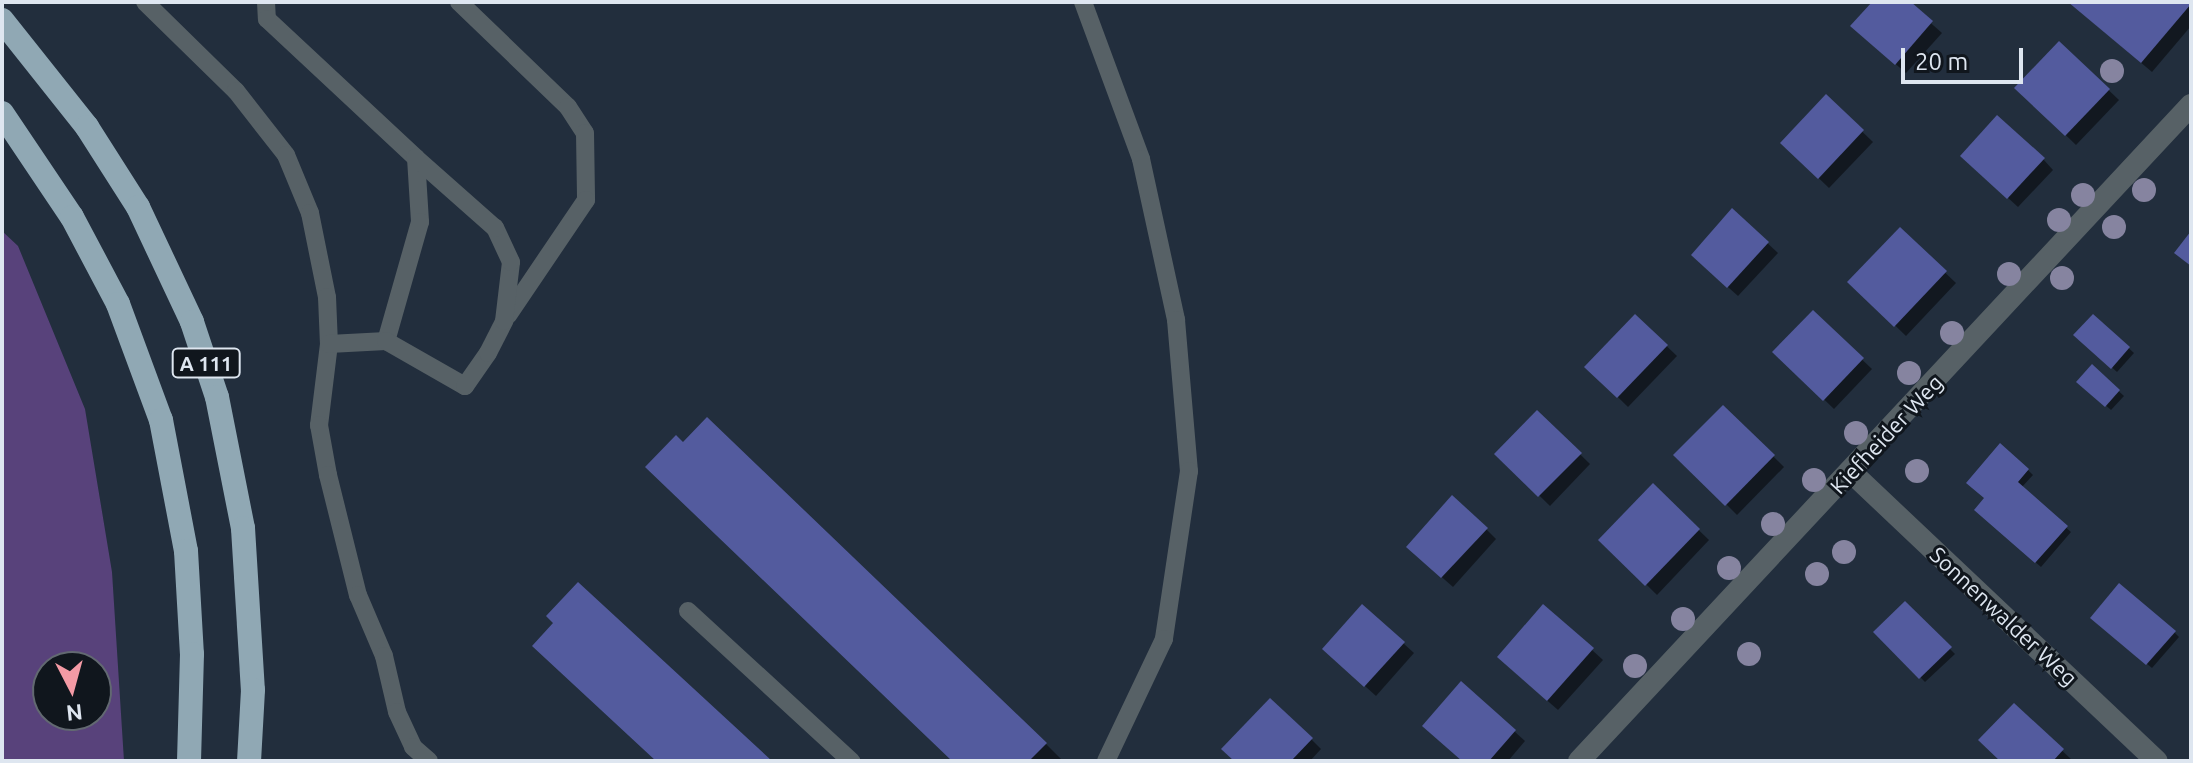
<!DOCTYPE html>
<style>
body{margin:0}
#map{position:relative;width:2193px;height:763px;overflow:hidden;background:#222e3d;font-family:Ubuntu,sans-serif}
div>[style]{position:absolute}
.green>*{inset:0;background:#58427b}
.shadow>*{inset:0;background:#0007}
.building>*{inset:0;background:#535b9e}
.service>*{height:18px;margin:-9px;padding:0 9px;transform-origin:9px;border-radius:9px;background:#576166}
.minor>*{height:22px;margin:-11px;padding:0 11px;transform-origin:11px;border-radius:11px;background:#576166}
.motorway>*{height:24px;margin:-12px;padding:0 12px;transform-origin:12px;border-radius:12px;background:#90a8b4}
.trees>*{width:24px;height:24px;margin:-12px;border-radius:50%;background:#8684a0}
span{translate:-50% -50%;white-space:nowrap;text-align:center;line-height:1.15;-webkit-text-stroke:6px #10161d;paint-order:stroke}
.shield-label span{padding:2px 6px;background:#10161d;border:2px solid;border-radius:6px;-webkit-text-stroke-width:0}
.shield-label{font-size:20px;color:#dee6f0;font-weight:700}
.street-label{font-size:22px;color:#dee6f0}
.frame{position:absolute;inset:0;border:4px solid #dee6f0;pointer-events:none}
.north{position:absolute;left:32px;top:651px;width:80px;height:80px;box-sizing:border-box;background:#10161d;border:2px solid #626971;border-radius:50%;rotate:174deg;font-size:22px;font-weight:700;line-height:32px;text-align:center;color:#dee6f0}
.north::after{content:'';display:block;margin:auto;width:28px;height:36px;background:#f49aa5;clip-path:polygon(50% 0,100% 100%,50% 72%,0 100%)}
.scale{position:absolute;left:1901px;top:48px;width:122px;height:36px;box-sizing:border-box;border:4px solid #dee6f0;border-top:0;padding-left:10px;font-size:24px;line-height:28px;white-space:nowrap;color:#dee6f0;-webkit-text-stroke:6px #10161d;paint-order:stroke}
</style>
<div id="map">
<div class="green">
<i style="clip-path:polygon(evenodd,2px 231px,18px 246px,85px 409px,112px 572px,124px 761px,2px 761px,2px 231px,48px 667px,96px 667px,96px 715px,48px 715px,48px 667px)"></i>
</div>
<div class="shadow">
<i style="clip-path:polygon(1874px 2px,1907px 2px,1942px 33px,1906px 73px,1863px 36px)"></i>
<i style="clip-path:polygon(2069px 2px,2191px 2px,2191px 26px,2152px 72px)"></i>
<i style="clip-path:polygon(2059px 43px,2119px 100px,2076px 145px,2017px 88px)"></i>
<i style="clip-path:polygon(1826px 97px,1873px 142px,1829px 188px,1782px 143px)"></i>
<i style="clip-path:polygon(2043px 159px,2053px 170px,2018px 207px,1973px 166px)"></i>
<i style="clip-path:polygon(1733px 211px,1778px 253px,1738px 296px,1703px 265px)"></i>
<i style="clip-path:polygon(1900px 230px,1956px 283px,1906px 336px,1850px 282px)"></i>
<i style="clip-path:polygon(1813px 313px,1872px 369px,1834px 409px,1775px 352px)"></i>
<i style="clip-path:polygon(1635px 316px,1677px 356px,1628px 407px,1587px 367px)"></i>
<i style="clip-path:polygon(2093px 316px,2134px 353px,2117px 372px,2076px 335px)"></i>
<i style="clip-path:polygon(2092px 367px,2124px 396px,2111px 410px,2079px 382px)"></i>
<i style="clip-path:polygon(1723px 407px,1784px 467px,1737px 515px,1676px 454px)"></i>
<i style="clip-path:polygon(1538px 413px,1590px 464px,1550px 506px,1497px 454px)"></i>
<i style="clip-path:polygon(2028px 470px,2033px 475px,2021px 488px,2071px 532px,2041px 567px,1981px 515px)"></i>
<i style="clip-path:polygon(1653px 486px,1709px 540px,1657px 595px,1601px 540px)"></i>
<i style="clip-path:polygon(1486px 529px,1496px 539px,1453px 587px,1419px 557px)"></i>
<i style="clip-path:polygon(1905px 604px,1955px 654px,1925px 682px,1876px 632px)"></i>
<i style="clip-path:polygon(1544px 606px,1603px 660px,1558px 710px,1509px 667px)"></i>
<i style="clip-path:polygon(2097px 623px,2174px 632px,2179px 637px,2152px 668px)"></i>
<i style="clip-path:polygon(1403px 643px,1414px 653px,1376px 696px,1335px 659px)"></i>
<i style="clip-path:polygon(1462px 684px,1525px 741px,1508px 761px,1464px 761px)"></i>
<i style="clip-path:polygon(2014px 705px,2073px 761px,2002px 761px)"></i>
<i style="clip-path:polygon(1311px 739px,1321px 749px,1310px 761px,1236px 761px)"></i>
<i style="clip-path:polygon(1046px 744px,1063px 761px,954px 761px)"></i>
</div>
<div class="building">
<i style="clip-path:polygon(1872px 2px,1911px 2px,1933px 21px,1895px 65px,1850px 26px)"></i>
<i style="clip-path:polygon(2068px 2px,2191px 2px,2191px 4px,2141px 63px)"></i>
<i style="clip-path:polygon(2059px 41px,2110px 89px,2065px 136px,2014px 88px)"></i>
<i style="clip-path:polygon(1826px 94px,1864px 130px,1818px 179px,1780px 143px)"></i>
<i style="clip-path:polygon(1997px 115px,2045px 158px,2007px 199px,1960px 156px)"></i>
<i style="clip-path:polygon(1732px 208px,1769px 242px,1727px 288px,1691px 255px)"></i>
<i style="clip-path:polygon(1900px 227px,1947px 271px,1894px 327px,1847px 282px)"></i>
<i style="clip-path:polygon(2191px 231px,2191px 266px,2174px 253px)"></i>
<i style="clip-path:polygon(1813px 310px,1864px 358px,1823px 401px,1772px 352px)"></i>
<i style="clip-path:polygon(1635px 314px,1668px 345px,1617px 398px,1584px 367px)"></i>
<i style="clip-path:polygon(2093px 314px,2130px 347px,2111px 369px,2073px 335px)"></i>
<i style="clip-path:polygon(2092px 364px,2120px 390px,2105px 407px,2076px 382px)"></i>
<i style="clip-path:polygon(1723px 405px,1775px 455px,1725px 506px,1673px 455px)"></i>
<i style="clip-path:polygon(1537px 410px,1582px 453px,1538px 497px,1494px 454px)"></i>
<i style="clip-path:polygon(707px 417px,1047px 743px,1029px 761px,952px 761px,645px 467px,676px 435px,683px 442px)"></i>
<i style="clip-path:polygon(2000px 443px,2029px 469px,2018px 482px,2068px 526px,2035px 563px,1974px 510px,1984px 498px,1966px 483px)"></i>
<i style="clip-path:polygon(1653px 483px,1700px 529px,1645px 586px,1598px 540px)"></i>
<i style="clip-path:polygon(1452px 495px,1488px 528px,1441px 578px,1406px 547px)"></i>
<i style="clip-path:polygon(578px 582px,772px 761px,656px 761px,532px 646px,553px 623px,546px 616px)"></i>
<i style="clip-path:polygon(2119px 583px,2176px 631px,2146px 665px,2090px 618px)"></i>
<i style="clip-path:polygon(1905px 601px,1952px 647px,1919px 679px,1873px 632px)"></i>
<i style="clip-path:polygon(1362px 604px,1405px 642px,1364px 687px,1322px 649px)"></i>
<i style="clip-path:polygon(1543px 604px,1594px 648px,1547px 701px,1497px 657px)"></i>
<i style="clip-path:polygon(1461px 681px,1516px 730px,1489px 761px,1462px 761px,1422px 726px)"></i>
<i style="clip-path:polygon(1270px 698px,1313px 738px,1291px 761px,1234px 761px,1221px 749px)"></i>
<i style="clip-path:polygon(2014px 703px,2064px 749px,2053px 761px,2000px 761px,1978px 740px)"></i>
</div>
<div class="service">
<i style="left:145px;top:2px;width:127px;rotate:44.4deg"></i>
<i style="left:236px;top:91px;width:81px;rotate:52deg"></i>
<i style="left:286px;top:155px;width:63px;rotate:67.5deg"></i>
<i style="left:310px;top:213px;width:86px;rotate:78.6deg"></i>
<i style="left:327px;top:297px;width:47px;rotate:87.6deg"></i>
<i style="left:329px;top:344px;width:82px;rotate:97deg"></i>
<i style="left:319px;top:425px;width:51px;rotate:79.8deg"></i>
<i style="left:328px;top:475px;width:124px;rotate:76deg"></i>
<i style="left:358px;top:595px;width:66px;rotate:66.9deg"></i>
<i style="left:384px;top:656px;width:57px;rotate:76.9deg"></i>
<i style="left:397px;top:712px;width:38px;rotate:65deg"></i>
<i style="left:413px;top:747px;width:21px;rotate:41deg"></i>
<i style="left:266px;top:2px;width:17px;rotate:87deg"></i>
<i style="left:267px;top:19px;width:204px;rotate:43deg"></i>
<i style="left:416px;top:158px;width:64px;rotate:86.4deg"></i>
<i style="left:420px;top:222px;width:124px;rotate:105.9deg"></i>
<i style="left:459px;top:2px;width:151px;rotate:43.9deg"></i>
<i style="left:568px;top:107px;width:31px;rotate:57deg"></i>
<i style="left:585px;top:133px;width:67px;rotate:89.1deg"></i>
<i style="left:586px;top:200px;width:139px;rotate:124.1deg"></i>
<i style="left:1083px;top:2px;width:167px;rotate:69.7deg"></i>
<i style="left:1141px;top:159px;width:165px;rotate:77.7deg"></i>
<i style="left:1176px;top:320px;width:152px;rotate:85.1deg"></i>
<i style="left:1189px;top:471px;width:170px;rotate:98.5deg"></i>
<i style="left:1164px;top:639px;width:135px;rotate:115.4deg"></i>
<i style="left:329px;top:344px;width:57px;rotate:-3deg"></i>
<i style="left:386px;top:341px;width:91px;rotate:29.7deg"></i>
<i style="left:465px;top:386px;width:40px;rotate:-55.1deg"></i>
<i style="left:488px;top:353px;width:36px;rotate:-63deg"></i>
<i style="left:504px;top:321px;width:59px;rotate:-83.2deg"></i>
<i style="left:511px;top:262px;width:38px;rotate:-115deg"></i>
<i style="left:495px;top:228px;width:106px;rotate:-138.5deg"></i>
<i style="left:688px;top:611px;width:222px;rotate:42.6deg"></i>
</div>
<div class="minor">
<i style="left:1850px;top:471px;width:422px;rotate:43.4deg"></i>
<i style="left:1579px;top:761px;width:897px;rotate:-46.99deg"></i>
</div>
<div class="motorway">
<i style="left:2px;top:20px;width:137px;rotate:51.5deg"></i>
<i style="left:87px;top:127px;width:95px;rotate:57.5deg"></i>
<i style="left:138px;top:207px;width:127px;rotate:64.8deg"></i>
<i style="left:192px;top:322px;width:79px;rotate:71.6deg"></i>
<i style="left:217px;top:397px;width:134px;rotate:78.8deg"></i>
<i style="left:243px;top:528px;width:162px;rotate:86.5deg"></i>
<i style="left:253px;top:690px;width:71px;rotate:93.2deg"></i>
<i style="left:2px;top:113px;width:125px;rotate:56.1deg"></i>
<i style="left:72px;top:217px;width:98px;rotate:62.1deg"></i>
<i style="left:118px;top:304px;width:124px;rotate:69.7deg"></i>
<i style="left:161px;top:420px;width:133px;rotate:79.2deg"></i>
<i style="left:186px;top:551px;width:103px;rotate:86.7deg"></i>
<i style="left:192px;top:654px;width:107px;rotate:91.6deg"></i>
</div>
<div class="trees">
<i style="left:2112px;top:71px"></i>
<i style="left:2144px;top:190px"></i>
<i style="left:2083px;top:195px"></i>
<i style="left:2059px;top:220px"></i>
<i style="left:2114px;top:227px"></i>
<i style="left:2009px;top:274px"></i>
<i style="left:2062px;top:278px"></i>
<i style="left:1952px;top:333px"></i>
<i style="left:1909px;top:373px"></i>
<i style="left:1856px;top:433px"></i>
<i style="left:1917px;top:471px"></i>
<i style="left:1814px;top:480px"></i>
<i style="left:1773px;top:524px"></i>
<i style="left:1844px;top:552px"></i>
<i style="left:1729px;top:568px"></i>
<i style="left:1817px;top:574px"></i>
<i style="left:1683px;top:619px"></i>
<i style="left:1749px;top:654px"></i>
<i style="left:1635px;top:666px"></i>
</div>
<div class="shield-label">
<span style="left:206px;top:363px">A 111</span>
</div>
<div class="street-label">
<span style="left:1886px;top:434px;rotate:-47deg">Kiefheider Weg</span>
<span style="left:2004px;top:616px;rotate:43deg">Sonnenwalder Weg</span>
</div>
<div class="frame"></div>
<div class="north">N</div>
<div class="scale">20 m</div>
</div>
